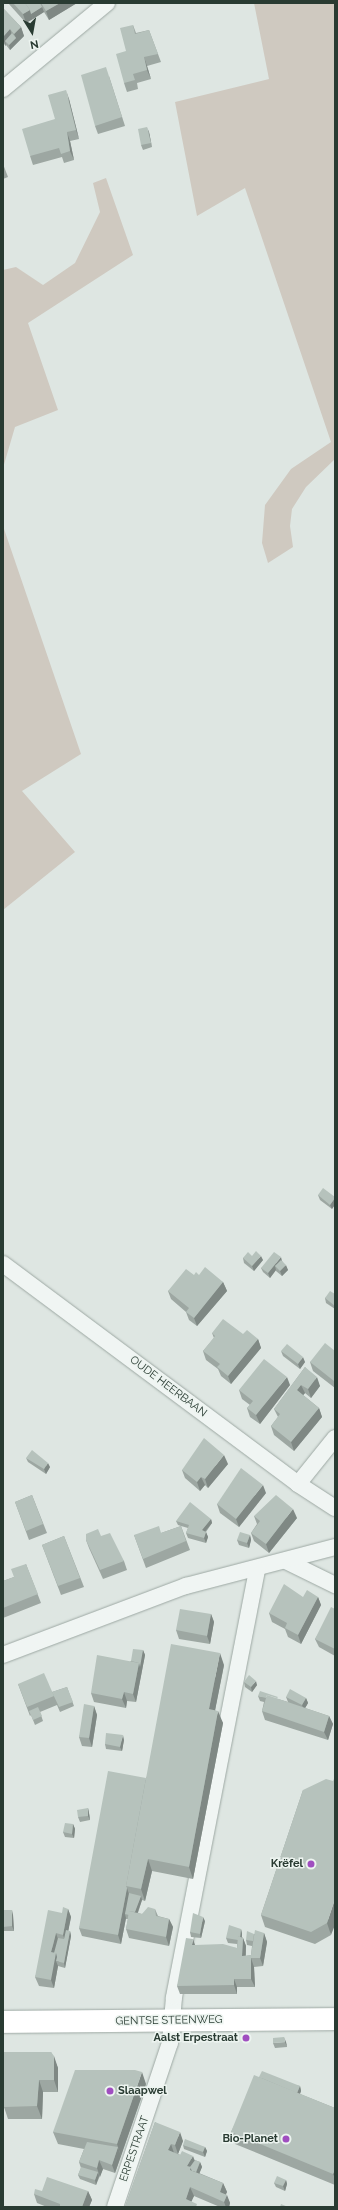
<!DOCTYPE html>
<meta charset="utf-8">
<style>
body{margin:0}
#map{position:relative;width:338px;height:2210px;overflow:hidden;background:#dee6e2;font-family:Raleway,sans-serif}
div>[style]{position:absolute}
.green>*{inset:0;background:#cfc9c0}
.roads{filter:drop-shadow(0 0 1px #9da8a3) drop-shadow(0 0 1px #9da8a3)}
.street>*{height:16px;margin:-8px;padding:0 8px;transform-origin:8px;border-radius:8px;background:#f0f5f3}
.primary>*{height:22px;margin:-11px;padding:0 11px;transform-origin:11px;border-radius:11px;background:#fff}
.wall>*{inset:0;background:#9da7a2}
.shaded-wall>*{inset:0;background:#7f8884}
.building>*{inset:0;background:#b6c2bc}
.dots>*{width:11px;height:11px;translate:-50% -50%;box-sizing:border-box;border:2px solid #edf4f0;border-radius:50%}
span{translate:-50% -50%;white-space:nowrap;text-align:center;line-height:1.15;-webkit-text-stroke:3px #edf4f0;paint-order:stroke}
.street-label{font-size:11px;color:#293b32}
.poi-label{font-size:11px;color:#293b32;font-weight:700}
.right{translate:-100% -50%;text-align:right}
.left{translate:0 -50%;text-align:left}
.frame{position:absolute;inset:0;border:4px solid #293b32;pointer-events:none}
.north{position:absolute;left:12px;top:12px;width:40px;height:40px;-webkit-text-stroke:3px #edf4f0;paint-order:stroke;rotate:169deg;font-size:11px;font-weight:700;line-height:16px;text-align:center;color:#293b32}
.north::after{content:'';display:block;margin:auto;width:14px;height:18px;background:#293b32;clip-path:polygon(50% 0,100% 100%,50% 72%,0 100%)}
</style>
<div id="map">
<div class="green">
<i style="clip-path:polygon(254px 3px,335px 3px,335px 459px,306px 487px,292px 509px,290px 526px,293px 547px,268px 563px,262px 543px,265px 505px,291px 469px,331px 442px,245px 188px,197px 216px,175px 102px,269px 79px)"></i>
<i style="clip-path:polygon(106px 178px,133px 255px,28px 323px,58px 410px,15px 427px,3px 468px,3px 270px,16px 267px,43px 285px,75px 263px,100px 212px,93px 183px)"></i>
<i style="clip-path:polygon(3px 526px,81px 754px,22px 791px,75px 852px,3px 910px)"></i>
</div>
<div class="roads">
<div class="street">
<i style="left:3px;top:89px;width:135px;rotate:-39.6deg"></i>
<i style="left:3px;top:1264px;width:368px;rotate:36.7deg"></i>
<i style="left:298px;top:1484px;width:44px;rotate:33deg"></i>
<i style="left:298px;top:1484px;width:59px;rotate:-51.2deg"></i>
<i style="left:286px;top:1561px;width:55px;rotate:26.1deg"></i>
<i style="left:3px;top:1655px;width:196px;rotate:-20.7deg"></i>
<i style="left:186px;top:1586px;width:154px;rotate:-14.7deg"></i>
<i style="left:115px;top:2207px;width:173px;rotate:-71.5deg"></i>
<i style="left:170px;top:2043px;width:46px;rotate:-85deg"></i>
<i style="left:174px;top:1997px;width:436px;rotate:-79deg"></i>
</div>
<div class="primary">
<i style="left:3px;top:2022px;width:332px;rotate:-0.5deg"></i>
</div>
</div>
<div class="wall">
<i style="clip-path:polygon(8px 3px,77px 3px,49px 20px,44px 12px,26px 23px)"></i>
<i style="clip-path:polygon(3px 8px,21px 27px,24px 36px,10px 50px,6px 45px,6px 46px,3px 43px)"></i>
<i style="clip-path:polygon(133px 25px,136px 33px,149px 30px,161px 62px,147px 66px,151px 79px,137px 83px,138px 89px,127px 92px,124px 83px)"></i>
<i style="clip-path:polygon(109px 76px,125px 126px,98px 134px,95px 126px)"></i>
<i style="clip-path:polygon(69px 99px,79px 139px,70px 141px,74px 160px,64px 163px,62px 157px,33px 165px,30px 156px)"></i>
<i style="clip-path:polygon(149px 132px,152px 147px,143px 150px,141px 145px)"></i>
<i style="clip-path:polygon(3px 164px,8px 177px,3px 179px)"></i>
<i style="clip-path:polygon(318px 1195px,335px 1197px,332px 1209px,320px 1200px)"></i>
<i style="clip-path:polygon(252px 1256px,263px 1260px,254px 1271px,244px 1263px,243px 1258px)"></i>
<i style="clip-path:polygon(282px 1261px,288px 1270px,282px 1276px,276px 1271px,276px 1270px,270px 1278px,263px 1272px,261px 1268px)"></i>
<i style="clip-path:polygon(194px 1275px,199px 1275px,223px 1282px,227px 1291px,197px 1326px,189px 1320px,186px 1312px,171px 1299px,168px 1291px)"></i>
<i style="clip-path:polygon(335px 1294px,335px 1309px,326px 1303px,325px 1298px)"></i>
<i style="clip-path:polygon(212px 1333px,258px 1339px,261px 1348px,231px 1384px,221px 1376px,218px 1369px,206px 1360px,203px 1351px,214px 1338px)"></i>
<i style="clip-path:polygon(281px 1351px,305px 1362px,300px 1369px,283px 1356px)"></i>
<i style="clip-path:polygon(335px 1351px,335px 1388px,313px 1371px,310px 1362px)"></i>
<i style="clip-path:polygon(305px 1367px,320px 1386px,311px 1398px,305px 1393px,303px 1395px,319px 1408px,322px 1417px,294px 1451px,274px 1435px,271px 1426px,278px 1417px,274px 1409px)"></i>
<i style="clip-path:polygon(290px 1385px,260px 1424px,250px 1417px,247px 1408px,250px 1405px,242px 1399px,239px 1390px)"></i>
<i style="clip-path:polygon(26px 1458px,50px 1467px,46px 1474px,28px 1462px)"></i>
<i style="clip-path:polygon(228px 1464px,208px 1488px,205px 1485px,200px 1491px,185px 1478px,182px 1470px)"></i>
<i style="clip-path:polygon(266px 1493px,239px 1527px,220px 1513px,217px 1504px)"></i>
<i style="clip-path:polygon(32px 1495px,47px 1533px,29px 1540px,15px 1502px)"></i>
<i style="clip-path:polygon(254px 1516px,297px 1518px,269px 1553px,254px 1541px,251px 1533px,257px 1524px)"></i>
<i style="clip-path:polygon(211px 1519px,212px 1523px,206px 1532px,208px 1537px,206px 1543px,188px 1538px,186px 1533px,188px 1528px,181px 1526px,190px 1550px,146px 1568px,134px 1535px,161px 1533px,181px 1526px,178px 1525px,176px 1521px)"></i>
<i style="clip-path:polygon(250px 1535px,251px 1540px,249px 1548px,239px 1545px,237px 1540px)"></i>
<i style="clip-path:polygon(64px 1536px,84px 1587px,61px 1595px,42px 1545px)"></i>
<i style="clip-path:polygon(101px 1536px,124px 1561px,127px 1570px,103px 1579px,89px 1548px,86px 1540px)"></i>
<i style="clip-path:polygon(26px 1564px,41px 1603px,3px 1618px,3px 1581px,14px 1577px)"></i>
<i style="clip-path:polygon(318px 1597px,321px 1605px,301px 1644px,288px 1637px,285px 1629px,272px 1622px,269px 1613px)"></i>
<i style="clip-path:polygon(335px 1609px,335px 1656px,319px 1647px,315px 1639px)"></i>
<i style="clip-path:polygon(211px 1614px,214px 1622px,210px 1644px,179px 1639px,176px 1630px)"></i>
<i style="clip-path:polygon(143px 1650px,145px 1655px,136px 1702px,127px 1701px,126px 1708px,94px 1702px,91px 1693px,131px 1661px)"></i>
<i style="clip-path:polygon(224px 1665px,215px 1710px,223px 1723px,193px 1879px,152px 1871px,145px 1901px,142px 1900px,138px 1913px,142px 1914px,155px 1909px,158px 1916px,169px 1919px,173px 1927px,169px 1946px,129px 1938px,126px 1929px,128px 1919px,126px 1919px,126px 1918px,121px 1944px,82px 1936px,79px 1928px,146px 1778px)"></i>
<i style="clip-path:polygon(244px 1682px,257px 1685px,252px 1692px,245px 1687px)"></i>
<i style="clip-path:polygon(18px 1684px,52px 1692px,67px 1687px,74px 1706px,60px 1712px,57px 1705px,40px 1712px,43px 1721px,35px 1725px,31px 1715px,30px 1716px)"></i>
<i style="clip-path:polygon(258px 1696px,278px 1699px,288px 1702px,286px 1697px,306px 1698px,308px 1703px,305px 1708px,329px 1716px,333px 1724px,328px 1740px,265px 1720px,262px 1711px,264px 1702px,260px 1701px)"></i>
<i style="clip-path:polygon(94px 1706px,97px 1715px,92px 1747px,82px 1746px,79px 1737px)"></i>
<i style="clip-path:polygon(124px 1740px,122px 1751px,106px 1749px,105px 1744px)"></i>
<i style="clip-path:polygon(303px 1790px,331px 1935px,315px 1944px,265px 1927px,261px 1915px)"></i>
<i style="clip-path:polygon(88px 1808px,89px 1813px,90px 1820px,80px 1822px,78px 1817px)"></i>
<i style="clip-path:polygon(73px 1824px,75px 1829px,74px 1838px,65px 1837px,63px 1832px)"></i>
<i style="clip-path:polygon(68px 1909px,71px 1917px,68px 1931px,70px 1931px,71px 1936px,65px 1968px,58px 1966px,54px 1988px,39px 1986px,35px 1977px,62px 1913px)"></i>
<i style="clip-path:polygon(3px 1910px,13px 1915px,14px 1931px,3px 1931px)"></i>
<i style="clip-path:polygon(205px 1921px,201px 1938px,191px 1937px,190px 1932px)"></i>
<i style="clip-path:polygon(241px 1929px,242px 1934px,242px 1937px,243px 1938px,246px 1946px,246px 1956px,251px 1955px,252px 1946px,247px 1945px,246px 1940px,254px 1934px,264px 1933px,267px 1942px,263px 1966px,254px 1967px,255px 1987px,237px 1987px,237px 1994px,180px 1994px,177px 1986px,195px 1945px,237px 1948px,237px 1944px,228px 1943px,226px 1938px)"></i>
<i style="clip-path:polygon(286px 2042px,287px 2047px,275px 2048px,273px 2043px)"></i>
<i style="clip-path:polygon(51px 2052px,58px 2068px,58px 2092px,43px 2092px,42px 2119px,8px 2119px,4px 2107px)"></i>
<i style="clip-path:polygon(259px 2077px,300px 2086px,301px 2091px,300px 2094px,335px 2108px,335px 2185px,235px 2144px,231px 2132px)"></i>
<i style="clip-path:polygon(146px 2084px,115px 2173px,103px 2169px,96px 2185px,80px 2179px,78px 2175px,81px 2168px,79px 2162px,84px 2149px,58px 2144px,53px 2132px)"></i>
<i style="clip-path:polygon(155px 2122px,183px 2141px,178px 2154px,200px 2162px,202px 2167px,199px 2173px,223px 2183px,227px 2192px,226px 2194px,230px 2203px,229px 2207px,220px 2207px,194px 2196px,191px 2201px,125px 2207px)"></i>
<i style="clip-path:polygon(183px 2145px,205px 2147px,207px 2151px,205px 2157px,184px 2149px)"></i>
<i style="clip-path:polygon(286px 2180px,287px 2184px,285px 2191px,276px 2187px,274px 2183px)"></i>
<i style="clip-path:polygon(42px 2191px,88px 2191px,92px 2200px,89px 2207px,47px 2207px,37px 2203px,34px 2194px)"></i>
</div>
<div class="shaded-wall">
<i style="clip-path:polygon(60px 3px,77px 3px,49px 20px,46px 11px)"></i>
<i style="clip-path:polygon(42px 7px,44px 12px,33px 19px,31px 14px)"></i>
<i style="clip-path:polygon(30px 10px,33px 19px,26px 23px,23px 14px)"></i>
<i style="clip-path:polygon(21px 27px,24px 36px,10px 50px,9px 45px,16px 38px,14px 34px)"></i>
<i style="clip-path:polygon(10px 29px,13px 38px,5px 41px,6px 45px,6px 46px,3px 39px,3px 37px)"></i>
<i style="clip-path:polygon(144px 57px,147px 66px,151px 79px,147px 70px)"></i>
<i style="clip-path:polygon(66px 90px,69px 99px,79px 139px,76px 130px)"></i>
<i style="clip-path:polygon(147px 127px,149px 132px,152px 147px)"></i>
<i style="clip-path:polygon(67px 132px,70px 141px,74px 160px,70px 151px)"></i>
<i style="clip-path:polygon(335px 1198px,335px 1205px,332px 1209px,330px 1205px)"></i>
<i style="clip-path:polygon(261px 1256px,263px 1260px,254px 1271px,252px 1266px)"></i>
<i style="clip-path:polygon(281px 1257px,282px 1261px,275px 1266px,276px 1270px,270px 1278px,268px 1273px)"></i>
<i style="clip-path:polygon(286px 1265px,288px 1270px,282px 1276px,280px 1271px)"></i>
<i style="clip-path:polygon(223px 1282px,227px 1291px,197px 1326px,194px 1318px)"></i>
<i style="clip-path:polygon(258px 1339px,261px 1348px,231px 1384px,228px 1376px)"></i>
<i style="clip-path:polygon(303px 1357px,305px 1362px,300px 1369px,298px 1364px)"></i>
<i style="clip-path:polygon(287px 1377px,290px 1385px,260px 1424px,256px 1415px)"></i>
<i style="clip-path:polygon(317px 1377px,320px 1386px,311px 1398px,308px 1389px)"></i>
<i style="clip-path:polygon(301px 1385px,305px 1393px,300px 1399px,297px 1390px)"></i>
<i style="clip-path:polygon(319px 1408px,322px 1417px,294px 1451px,291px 1442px)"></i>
<i style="clip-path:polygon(224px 1455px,228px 1464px,208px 1488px,205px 1479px)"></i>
<i style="clip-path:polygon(48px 1463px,50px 1467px,46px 1474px,44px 1469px)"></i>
<i style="clip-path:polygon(201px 1477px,205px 1485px,200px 1491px,197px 1482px)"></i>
<i style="clip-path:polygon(263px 1485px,266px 1493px,239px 1527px,236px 1519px)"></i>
<i style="clip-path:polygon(293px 1509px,297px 1518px,269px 1553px,266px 1544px)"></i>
<i style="clip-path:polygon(211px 1519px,212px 1523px,203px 1534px,202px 1530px)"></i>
<i style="clip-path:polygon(206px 1532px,208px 1537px,206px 1543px,204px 1538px)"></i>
<i style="clip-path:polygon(250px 1535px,251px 1540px,249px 1548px,247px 1543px)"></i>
<i style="clip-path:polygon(318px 1597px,321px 1605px,301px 1644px,298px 1635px)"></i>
<i style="clip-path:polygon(211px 1614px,214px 1622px,210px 1644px,207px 1636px)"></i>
<i style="clip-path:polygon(143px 1650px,145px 1655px,136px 1702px,133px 1694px,139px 1663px)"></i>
<i style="clip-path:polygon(220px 1653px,224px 1665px,213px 1721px,209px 1709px)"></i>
<i style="clip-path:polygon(256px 1681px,257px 1685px,252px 1692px,251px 1687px)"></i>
<i style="clip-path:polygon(124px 1692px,127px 1701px,126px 1708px,122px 1699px)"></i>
<i style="clip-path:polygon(306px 1698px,308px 1703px,304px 1710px,302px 1705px)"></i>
<i style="clip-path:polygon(94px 1706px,97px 1715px,92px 1747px,89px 1738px)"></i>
<i style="clip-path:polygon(218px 1711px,223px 1723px,193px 1879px,189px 1867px)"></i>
<i style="clip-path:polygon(329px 1716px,333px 1724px,328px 1740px,324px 1732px)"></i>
<i style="clip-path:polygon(123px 1735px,124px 1740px,122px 1751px,120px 1747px)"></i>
<i style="clip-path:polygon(88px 1808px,89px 1813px,90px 1820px,88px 1816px)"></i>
<i style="clip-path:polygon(73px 1824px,75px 1829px,74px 1838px,72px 1834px)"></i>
<i style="clip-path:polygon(148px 1859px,152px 1871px,145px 1901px,141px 1889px)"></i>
<i style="clip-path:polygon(127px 1888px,130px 1897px,125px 1914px,126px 1918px,121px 1944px,118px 1935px)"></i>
<i style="clip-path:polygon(141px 1896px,142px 1900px,135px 1920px,133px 1916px)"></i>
<i style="clip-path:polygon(335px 1899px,335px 1925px,331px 1935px,327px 1923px)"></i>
<i style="clip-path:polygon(68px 1909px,71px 1917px,66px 1943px,63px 1935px)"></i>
<i style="clip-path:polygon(12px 1910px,13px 1915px,14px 1931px,12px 1926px)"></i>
<i style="clip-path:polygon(203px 1917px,205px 1921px,201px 1938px,200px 1934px)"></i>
<i style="clip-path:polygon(169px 1919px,173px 1927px,169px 1946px,166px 1937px)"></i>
<i style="clip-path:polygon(241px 1929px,242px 1934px,241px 1945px,240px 1940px)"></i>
<i style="clip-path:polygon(70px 1931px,71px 1936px,65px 1968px,64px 1963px)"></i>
<i style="clip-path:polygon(56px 1933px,59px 1942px,59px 1962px,56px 1961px,58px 1966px,54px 1988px,51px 1980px,51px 1952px,53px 1945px)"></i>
<i style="clip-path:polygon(264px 1933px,267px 1942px,263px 1966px,260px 1958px)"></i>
<i style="clip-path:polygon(243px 1938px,246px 1946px,245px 1964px,242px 1956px)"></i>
<i style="clip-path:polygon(193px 1939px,196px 1948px,192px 1945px)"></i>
<i style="clip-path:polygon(251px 1958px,254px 1967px,255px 1987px,251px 1979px)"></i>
<i style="clip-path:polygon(234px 1979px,237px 1987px,237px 1994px,234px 1985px)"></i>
<i style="clip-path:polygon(284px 2037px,286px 2042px,287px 2047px,285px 2042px)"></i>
<i style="clip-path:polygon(54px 2056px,58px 2068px,58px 2092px,54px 2080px)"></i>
<i style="clip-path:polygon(142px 2072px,146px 2084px,121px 2156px,117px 2144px)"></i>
<i style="clip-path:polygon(39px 2080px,43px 2092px,42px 2119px,37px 2106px)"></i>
<i style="clip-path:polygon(300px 2086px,301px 2091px,296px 2103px,295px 2098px)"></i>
<i style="clip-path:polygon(180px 2132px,183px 2141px,178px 2154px,175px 2145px)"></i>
<i style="clip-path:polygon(171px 2144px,174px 2153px,168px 2150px)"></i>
<i style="clip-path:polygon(118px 2147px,121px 2156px,115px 2173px,112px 2165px)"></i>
<i style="clip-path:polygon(205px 2147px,207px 2151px,205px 2157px,203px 2152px)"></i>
<i style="clip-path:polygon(193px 2156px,196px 2164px,194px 2176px,187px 2166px)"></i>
<i style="clip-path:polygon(99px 2160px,103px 2169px,100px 2177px,97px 2168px)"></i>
<i style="clip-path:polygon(200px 2162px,202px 2167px,198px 2177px,196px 2173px)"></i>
<i style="clip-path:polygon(335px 2170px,335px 2178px,333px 2174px)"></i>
<i style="clip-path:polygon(98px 2172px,99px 2176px,96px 2185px,95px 2180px)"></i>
<i style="clip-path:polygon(286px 2180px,287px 2184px,285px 2191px,283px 2186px)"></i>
<i style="clip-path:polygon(223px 2183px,227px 2192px,223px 2200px,220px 2192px)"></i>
<i style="clip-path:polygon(190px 2187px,194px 2196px,189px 2207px,186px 2199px)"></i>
<i style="clip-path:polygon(88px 2191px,92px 2200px,89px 2207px,82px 2207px)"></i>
<i style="clip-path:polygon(227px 2195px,230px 2203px,229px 2207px,226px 2207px,224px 2202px)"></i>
</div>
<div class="building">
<i style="clip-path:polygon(13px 3px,25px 3px,30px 10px,23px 14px)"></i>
<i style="clip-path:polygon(25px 3px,40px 3px,42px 7px,31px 14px,30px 10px)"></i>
<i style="clip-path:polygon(41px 3px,60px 3px,46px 11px)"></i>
<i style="clip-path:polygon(3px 8px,21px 27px,14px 34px,10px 29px,3px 37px)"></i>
<i style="clip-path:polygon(133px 25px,135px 34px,149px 30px,158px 54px,144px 57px,147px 70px,133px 74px,135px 80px,124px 83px,116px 54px,126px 51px,120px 28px)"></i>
<i style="clip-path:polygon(12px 33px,16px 38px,9px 45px,5px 41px)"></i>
<i style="clip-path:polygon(106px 67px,122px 117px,95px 126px,81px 75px)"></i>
<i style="clip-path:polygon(66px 90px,76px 130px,67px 132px,70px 151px,61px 154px,59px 148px,30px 156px,22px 129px,55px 119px,48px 95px)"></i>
<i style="clip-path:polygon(147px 127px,151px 143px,141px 145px,138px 129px)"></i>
<i style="clip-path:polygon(323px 1188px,335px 1197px,335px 1198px,330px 1205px,318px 1195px)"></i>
<i style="clip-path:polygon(256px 1251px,261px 1256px,252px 1266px,243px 1258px,248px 1252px,252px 1256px)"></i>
<i style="clip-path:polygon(274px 1252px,281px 1257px,268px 1273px,261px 1268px)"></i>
<i style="clip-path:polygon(281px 1260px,286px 1265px,280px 1271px,275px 1266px)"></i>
<i style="clip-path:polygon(205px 1267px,223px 1282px,194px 1318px,186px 1312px,189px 1308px,168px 1291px,186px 1269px,194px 1275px,196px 1272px,199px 1275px)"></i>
<i style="clip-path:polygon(330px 1291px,335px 1294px,335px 1306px,325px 1298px)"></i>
<i style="clip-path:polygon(223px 1319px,243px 1334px,247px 1330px,258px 1339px,228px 1376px,217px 1367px,220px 1364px,203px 1351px,215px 1336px,212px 1333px)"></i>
<i style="clip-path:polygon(325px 1343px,335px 1351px,335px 1380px,334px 1381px,310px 1362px)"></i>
<i style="clip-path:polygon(287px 1344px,303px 1357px,298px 1364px,281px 1351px)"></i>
<i style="clip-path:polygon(264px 1359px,287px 1377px,256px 1415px,247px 1408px,253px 1401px,239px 1390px)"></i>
<i style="clip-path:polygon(305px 1367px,317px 1377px,308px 1389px,301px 1385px,297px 1390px,319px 1408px,291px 1442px,271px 1426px,280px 1414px,274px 1409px)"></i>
<i style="clip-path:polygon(204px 1438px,224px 1455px,205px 1479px,201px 1477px,197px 1482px,182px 1470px)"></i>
<i style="clip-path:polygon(32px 1450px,48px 1463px,44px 1469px,26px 1458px)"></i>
<i style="clip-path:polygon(241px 1468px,263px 1485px,236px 1519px,217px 1504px)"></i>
<i style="clip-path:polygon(32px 1495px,43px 1524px,26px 1531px,15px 1502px)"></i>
<i style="clip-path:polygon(276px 1495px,293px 1509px,266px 1544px,251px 1533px,260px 1521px,254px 1516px)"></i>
<i style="clip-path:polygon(190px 1502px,211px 1519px,202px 1530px,206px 1532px,204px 1538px,186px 1533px,189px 1525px,176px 1521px)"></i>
<i style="clip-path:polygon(159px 1526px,161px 1533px,181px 1526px,186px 1541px,143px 1559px,134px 1535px)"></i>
<i style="clip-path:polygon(98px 1529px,101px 1536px,110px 1533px,124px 1561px,100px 1570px,86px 1540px,86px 1534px)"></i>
<i style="clip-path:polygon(240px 1532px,250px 1535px,247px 1543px,237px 1540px)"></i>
<i style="clip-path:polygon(64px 1536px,80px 1578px,58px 1586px,42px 1545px)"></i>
<i style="clip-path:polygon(26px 1564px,38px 1594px,3px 1608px,3px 1581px,14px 1577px,11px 1569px)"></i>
<i style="clip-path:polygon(284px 1584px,303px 1597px,307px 1590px,318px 1597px,298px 1635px,285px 1628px,287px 1623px,269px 1613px)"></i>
<i style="clip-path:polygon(331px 1607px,335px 1609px,335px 1649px,315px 1639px)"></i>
<i style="clip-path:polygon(180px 1609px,211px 1614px,207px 1636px,176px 1630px)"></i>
<i style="clip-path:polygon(171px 1644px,220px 1653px,209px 1709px,218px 1711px,189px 1867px,148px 1859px,141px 1889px,126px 1886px)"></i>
<i style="clip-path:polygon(133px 1649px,143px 1650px,140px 1667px,139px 1663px,131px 1661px)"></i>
<i style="clip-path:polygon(97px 1655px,139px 1663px,133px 1694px,124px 1692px,122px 1699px,91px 1693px)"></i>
<i style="clip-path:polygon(44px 1673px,54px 1696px,27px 1707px,18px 1684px)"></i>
<i style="clip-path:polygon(249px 1675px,256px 1681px,251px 1687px,244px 1682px)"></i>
<i style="clip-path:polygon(67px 1687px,73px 1702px,59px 1707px,52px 1692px)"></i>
<i style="clip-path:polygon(290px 1689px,306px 1698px,302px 1705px,286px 1697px)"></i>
<i style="clip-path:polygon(260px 1691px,278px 1697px,277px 1698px,267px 1695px,266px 1698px,258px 1696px)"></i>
<i style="clip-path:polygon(267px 1695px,329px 1716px,324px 1732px,262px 1711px)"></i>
<i style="clip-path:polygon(84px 1704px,94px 1706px,89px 1738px,79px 1737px)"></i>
<i style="clip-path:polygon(38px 1707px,42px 1716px,33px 1720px,29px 1711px)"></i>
<i style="clip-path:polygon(106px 1733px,123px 1735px,120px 1747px,105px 1744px)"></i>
<i style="clip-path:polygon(108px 1771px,146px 1778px,126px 1886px,127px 1888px,118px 1935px,79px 1928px)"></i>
<i style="clip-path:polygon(335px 1777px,335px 1899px,327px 1923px,311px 1932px,261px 1915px,303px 1790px,326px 1779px,333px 1781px)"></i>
<i style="clip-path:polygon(88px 1808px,88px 1816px,78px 1817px,77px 1810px)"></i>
<i style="clip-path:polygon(65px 1823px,73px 1824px,72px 1834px,63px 1832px)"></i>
<i style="clip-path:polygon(129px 1893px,141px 1896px,135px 1912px,129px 1911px,129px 1915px,125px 1914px)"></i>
<i style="clip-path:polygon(63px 1907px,68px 1909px,63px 1935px,56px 1933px,53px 1945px,51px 1952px,56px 1953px,51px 1980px,35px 1977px,48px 1910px,62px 1913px)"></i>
<i style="clip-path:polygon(148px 1907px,155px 1909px,156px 1916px,169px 1919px,166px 1937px,126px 1929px,129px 1911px,142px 1914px)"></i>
<i style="clip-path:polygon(3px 1910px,12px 1910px,12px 1926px,3px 1927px)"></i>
<i style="clip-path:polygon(193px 1913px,203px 1917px,200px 1934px,190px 1932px)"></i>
<i style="clip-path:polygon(229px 1925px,241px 1929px,240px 1937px,238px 1936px,238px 1940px,226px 1938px)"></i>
<i style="clip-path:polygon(66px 1930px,70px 1931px,64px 1963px,56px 1961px,57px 1957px,56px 1953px,54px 1953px,58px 1938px,64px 1939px)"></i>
<i style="clip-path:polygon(255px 1930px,264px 1933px,260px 1958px,251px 1958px,251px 1979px,234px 1979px,234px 1985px,177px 1986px,186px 1938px,193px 1939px,192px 1945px,195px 1945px,223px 1944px,237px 1948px,238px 1936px,243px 1938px,242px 1956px,251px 1955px)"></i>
<i style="clip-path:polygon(247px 1931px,254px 1934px,253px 1941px,246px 1940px)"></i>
<i style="clip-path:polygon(284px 2037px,285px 2042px,273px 2043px,273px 2038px)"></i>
<i style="clip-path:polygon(3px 2052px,51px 2052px,54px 2056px,54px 2080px,39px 2080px,37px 2106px,4px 2107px)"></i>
<i style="clip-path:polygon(75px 2070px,135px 2070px,142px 2072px,117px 2144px,53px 2132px)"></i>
<i style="clip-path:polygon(262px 2071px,300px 2086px,297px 2093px,259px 2077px)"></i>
<i style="clip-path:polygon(254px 2075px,335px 2108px,335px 2170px,333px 2174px,231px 2132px)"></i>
<i style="clip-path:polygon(155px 2122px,180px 2132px,175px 2145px,171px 2144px,168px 2150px,180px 2155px,182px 2151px,193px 2156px,187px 2166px,191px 2167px,190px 2170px,223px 2183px,220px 2192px,227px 2195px,224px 2202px,190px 2187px,186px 2199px,197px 2204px,196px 2207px,125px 2207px)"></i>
<i style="clip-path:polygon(185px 2139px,205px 2147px,203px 2152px,183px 2145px)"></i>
<i style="clip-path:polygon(87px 2142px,118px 2147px,112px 2165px,99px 2160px,97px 2168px,79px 2162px)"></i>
<i style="clip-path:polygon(195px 2160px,200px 2162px,196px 2172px,192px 2171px,190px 2167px)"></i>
<i style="clip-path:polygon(81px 2167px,98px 2172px,95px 2180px,78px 2175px)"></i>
<i style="clip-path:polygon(277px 2176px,286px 2180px,283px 2186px,274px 2183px)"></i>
<i style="clip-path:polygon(47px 2177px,88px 2191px,82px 2207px,60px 2207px,60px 2204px,34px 2194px,35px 2189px,42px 2191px)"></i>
<i style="clip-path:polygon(281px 2204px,288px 2207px,280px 2207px)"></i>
</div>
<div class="dots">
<i style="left:311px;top:1864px;background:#a04ec0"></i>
<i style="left:246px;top:2038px;background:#a04ec0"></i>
<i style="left:110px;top:2091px;background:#a04ec0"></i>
<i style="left:286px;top:2139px;background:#a04ec0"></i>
</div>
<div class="street-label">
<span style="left:168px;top:1387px;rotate:37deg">OUDE HEERBAAN</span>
<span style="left:169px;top:2021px;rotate:-1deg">GENTSE STEENWEG</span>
<span style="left:135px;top:2149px;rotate:-71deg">ERPESTRAAT</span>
</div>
<div class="poi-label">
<span class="right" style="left:303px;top:1864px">Krëfel</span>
<span class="right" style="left:238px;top:2038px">Aalst Erpestraat</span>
<span class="left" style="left:118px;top:2091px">Slaapwel</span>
<span class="right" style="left:278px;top:2139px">Bio-Planet</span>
</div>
<div class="frame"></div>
<div class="north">N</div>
</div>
